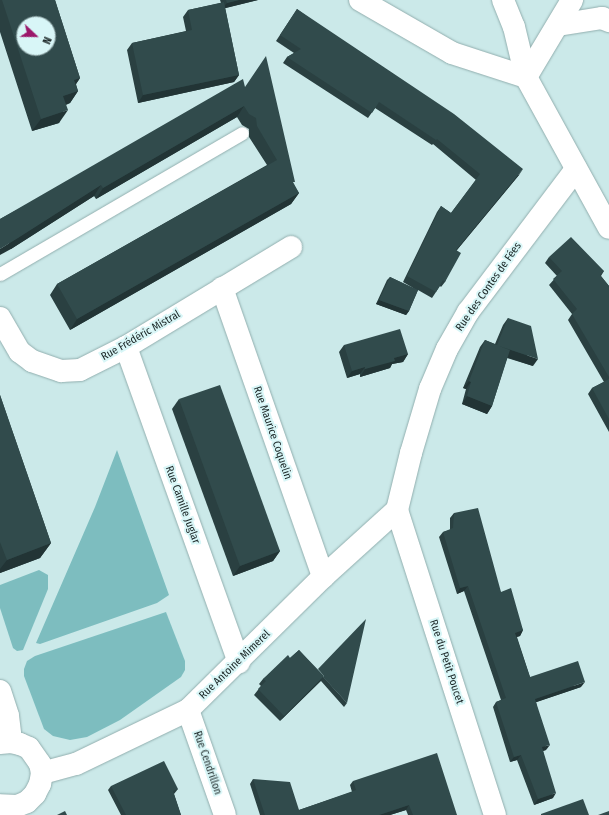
<!DOCTYPE html>
<meta charset="utf-8">
<style>
body{margin:0}
#map{position:relative;width:609px;height:815px;overflow:hidden;background:#cbe9e9;font-family:"Fira Sans Condensed",sans-serif}
div>[style]{position:absolute}
.green>*{inset:0;background:#7dbdbf}
.roads{filter:drop-shadow(0 0 1px #91aeae) drop-shadow(0 0 1px #91aeae)}
.lane>*{height:13px;margin:-6.5px;padding:0 6.5px;transform-origin:6.5px;border-radius:6.5px;background:#fff}
.street>*{height:22px;margin:-11px;padding:0 11px;transform-origin:11px;border-radius:11px;background:#fff}
.wall>*{inset:0;background:#2a4041}
.shaded-wall>*{inset:0;background:#223435}
.building>*{inset:0;background:#314b4c}
span{translate:-50% -50%;white-space:nowrap;text-align:center;line-height:1.15;-webkit-text-stroke:4px #d8f6f7;paint-order:stroke}
.street-label{font-size:11px;color:#1a2525}
.north{position:absolute;left:16px;top:16px;width:40px;height:40px;box-sizing:border-box;background:#d8f6f7;border:1px solid #8ca2a3;border-radius:50%;rotate:112deg;font-size:11px;font-weight:700;line-height:16px;text-align:center;color:#1a2525}
.north::after{content:'';display:block;margin:auto;width:14px;height:18px;background:#9b186b;clip-path:polygon(50% 0,100% 100%,50% 72%,0 100%)}
</style>
<div id="map">
<div class="green">
<i style="clip-path:polygon(117px 450px,169px 595px,157px 603px,40px 644px,36px 643px,95px 507px)"></i>
<i style="clip-path:polygon(39px 570px,48px 575px,48px 589px,23px 650px,17px 651px,13px 648px,0 608px,0 585px)"></i>
<i style="clip-path:polygon(166px 612px,185px 661px,185px 670px,181px 677px,120px 720px,87px 737px,70px 740px,53px 736px,44px 729px,24px 676px,24px 669px,27px 661px,35px 656px)"></i>
</div>
<div class="roads">
<div class="lane">
<i style="left:0;top:274px;width:280px;rotate:-30.2deg"></i>
</div>
<div class="street">
<i style="left:360px;top:0;width:106px;rotate:29.9deg"></i>
<i style="left:452px;top:53px;width:78px;rotate:18deg"></i>
<i style="left:503px;top:0;width:29px;rotate:68deg"></i>
<i style="left:514px;top:27px;width:51px;rotate:76.5deg"></i>
<i style="left:526px;top:77px;width:172px;rotate:61.2deg"></i>
<i style="left:558px;top:25px;width:45px;rotate:-9deg"></i>
<i style="left:602px;top:18px;width:8px;rotate:23deg"></i>
<i style="left:526px;top:77px;width:90px;rotate:-59.1deg"></i>
<i style="left:222px;top:288px;width:306px;rotate:70.7deg"></i>
<i style="left:0;top:318px;width:39px;rotate:60deg"></i>
<i style="left:20px;top:352px;width:15px;rotate:37deg"></i>
<i style="left:32px;top:361px;width:31px;rotate:19deg"></i>
<i style="left:61px;top:371px;width:19px;rotate:-3deg"></i>
<i style="left:80px;top:370px;width:51px;rotate:-26.6deg"></i>
<i style="left:126px;top:347px;width:193px;rotate:-31.2deg"></i>
<i style="left:126px;top:347px;width:335px;rotate:70.3deg"></i>
<i style="left:397px;top:510px;width:59px;rotate:-76.2deg"></i>
<i style="left:411px;top:453px;width:67px;rotate:-73.5deg"></i>
<i style="left:430px;top:389px;width:43px;rotate:-67deg"></i>
<i style="left:447px;top:349px;width:43px;rotate:-60.4deg"></i>
<i style="left:468px;top:312px;width:179px;rotate:-52.9deg"></i>
<i style="left:397px;top:510px;width:320px;rotate:72.2deg"></i>
<i style="left:0;top:691px;width:26px;rotate:72deg"></i>
<i style="left:8px;top:716px;width:26px;rotate:83deg"></i>
<i style="left:188px;top:710px;width:111px;rotate:70.6deg"></i>
<i style="left:0;top:743px;width:11px;rotate:-5deg"></i>
<i style="left:11px;top:742px;width:9px;rotate:13deg"></i>
<i style="left:20px;top:744px;width:10px;rotate:24deg"></i>
<i style="left:29px;top:748px;width:19px;rotate:55deg"></i>
<i style="left:40px;top:764px;width:9px;rotate:77deg"></i>
<i style="left:42px;top:773px;width:11px;rotate:100deg"></i>
<i style="left:40px;top:784px;width:11px;rotate:117deg"></i>
<i style="left:35px;top:794px;width:11px;rotate:135deg"></i>
<i style="left:27px;top:802px;width:11px;rotate:158deg"></i>
<i style="left:17px;top:806px;width:17px;rotate:-177deg"></i>
<i style="left:42px;top:773px;width:35px;rotate:-15deg"></i>
<i style="left:76px;top:764px;width:124px;rotate:-25.7deg"></i>
<i style="left:188px;top:710px;width:190px;rotate:-44.6deg"></i>
<i style="left:323px;top:577px;width:100px;rotate:-42.2deg"></i>
</div>
</div>
<div class="wall">
<i style="clip-path:polygon(0 0,55px 0,80px 78px,76px 84px,78px 91px,70px 103px,66px 105px,59px 123px,32px 131px,0 32px)"></i>
<i style="clip-path:polygon(220px 0,258px 0,225px 8px,239px 75px,234px 82px,138px 103px,127px 50px,132px 43px,186px 31px,183px 17px,188px 10px,221px 3px)"></i>
<i style="clip-path:polygon(297px 9px,519px 175px,456px 251px,445px 282px,441px 287px,440px 286px,432px 298px,418px 290px,409px 311px,406px 315px,376px 304px,387px 280px,390px 277px,415px 289px,403px 282px,437px 212px,441px 206px,451px 213px,476px 180px,433px 144px,432px 145px,375px 108px,368px 118px,283px 63px,287px 57px,294px 53px,276px 41px)"></i>
<i style="clip-path:polygon(245px 87px,293px 184px,299px 193px,291px 204px,70px 330px,50px 295px,57px 284px,267px 165px,249px 137px,249px 129px,242px 125px,237px 117px,96px 199px,94px 196px,11px 249px,0 219px)"></i>
<i style="clip-path:polygon(549px 257px,604px 271px,601px 276px,609px 286px,609px 432px,588px 394px,592px 388px,604px 382px,568px 320px,572px 314px,549px 285px,557px 276px,545px 263px)"></i>
<i style="clip-path:polygon(508px 318px,533px 366px,507px 358px,492px 406px,487px 414px,462px 404px,466px 389px,463px 388px,480px 347px,485px 340px,495px 344px,503px 325px)"></i>
<i style="clip-path:polygon(344px 345px,408px 354px,403px 362px,392px 364px,390px 368px,360px 377px,360px 374px,347px 378px,339px 352px)"></i>
<i style="clip-path:polygon(0 395px,51px 543px,40px 558px,0 573px)"></i>
<i style="clip-path:polygon(179px 399px,280px 551px,273px 561px,233px 576px,172px 409px)"></i>
<i style="clip-path:polygon(454px 513px,523px 630px,520px 636px,517px 637px,530px 677px,581px 687px,536px 702px,546px 750px,543px 751px,553px 798px,534px 805px,517px 760px,510px 762px,493px 707px,496px 702px,501px 700px,464px 591px,457px 594px,439px 537px,443px 532px,450px 530px,450px 518px)"></i>
<i style="clip-path:polygon(299px 650px,347px 703px,344px 707px,321px 681px,280px 721px,254px 695px,261px 686px,259px 684px,263px 679px,290px 658px)"></i>
<i style="clip-path:polygon(253px 779px,299px 810px,352px 792px,350px 785px,353px 781px,457px 815px,408px 815px,406px 810px,390px 815px,260px 815px,250px 784px)"></i>
<i style="clip-path:polygon(111px 786px,178px 789px,174px 794px,181px 815px,121px 815px,108px 790px)"></i>
</div>
<div class="shaded-wall">
<i style="clip-path:polygon(239px 0,258px 0,222px 9px,227px 3px)"></i>
<i style="clip-path:polygon(239px 75px,234px 82px,138px 103px,143px 95px)"></i>
<i style="clip-path:polygon(80px 78px,72px 90px,74px 80px)"></i>
<i style="clip-path:polygon(78px 91px,70px 103px,54px 108px,63px 96px)"></i>
<i style="clip-path:polygon(244px 106px,237px 117px,96px 199px,103px 188px)"></i>
<i style="clip-path:polygon(68px 110px,59px 123px,32px 131px,41px 119px)"></i>
<i style="clip-path:polygon(523px 169px,519px 175px,452px 256px,456px 250px)"></i>
<i style="clip-path:polygon(101px 185px,94px 196px,11px 249px,0 255px,0 249px)"></i>
<i style="clip-path:polygon(299px 193px,291px 204px,70px 330px,77px 319px)"></i>
<i style="clip-path:polygon(379px 300px,409px 311px,406px 315px,376px 304px)"></i>
<i style="clip-path:polygon(499px 346px,538px 359px,533px 366px,494px 353px)"></i>
<i style="clip-path:polygon(408px 354px,403px 362px,392px 364px,390px 368px,360px 377px,365px 369px,394px 358px)"></i>
<i style="clip-path:polygon(365px 367px,360px 374px,347px 378px,352px 371px)"></i>
<i style="clip-path:polygon(469px 381px,471px 382px,466px 389px,463px 388px)"></i>
<i style="clip-path:polygon(467px 396px,492px 406px,487px 414px,462px 404px)"></i>
<i style="clip-path:polygon(51px 543px,40px 558px,0 573px,0 569px,7px 560px)"></i>
<i style="clip-path:polygon(280px 551px,273px 561px,233px 576px,240px 566px)"></i>
<i style="clip-path:polygon(468px 586px,464px 591px,457px 594px,460px 588px)"></i>
<i style="clip-path:polygon(523px 630px,520px 636px,512px 638px,515px 633px)"></i>
<i style="clip-path:polygon(324px 676px,320px 681px,280px 721px,284px 716px)"></i>
<i style="clip-path:polygon(585px 682px,581px 687px,531px 704px,535px 699px)"></i>
<i style="clip-path:polygon(550px 745px,546px 750px,538px 752px,542px 747px)"></i>
<i style="clip-path:polygon(521px 755px,517px 760px,510px 762px,514px 757px)"></i>
<i style="clip-path:polygon(556px 793px,553px 798px,534px 805px,538px 799px)"></i>
<i style="clip-path:polygon(409px 805px,406px 810px,390px 815px,379px 815px)"></i>
</div>
<div class="building">
<i style="clip-path:polygon(evenodd,2px 0,55px 0,80px 78px,74px 80px,78px 91px,63px 96px,68px 110px,41px 119px,2px 0,24px 24px,48px 24px,48px 48px,24px 48px,24px 24px)"></i>
<i style="clip-path:polygon(226px 0,239px 0,227px 3px)"></i>
<i style="clip-path:polygon(224px 2px,239px 75px,143px 95px,132px 43px,192px 30px,188px 10px)"></i>
<i style="clip-path:polygon(297px 9px,454px 114px,523px 169px,456px 250px,461px 253px,445px 282px,443px 280px,436px 292px,407px 276px,441px 206px,451px 213px,480px 174px,437px 139px,436px 140px,379px 102px,372px 113px,287px 57px,301px 49px,280px 35px)"></i>
<i style="clip-path:polygon(266px 56px,295px 182px,293px 182px,299px 193px,77px 319px,57px 284px,277px 160px,257px 126px,256px 118px,249px 114px,244px 106px,103px 188px,101px 185px,18px 238px,0 249px,0 219px,243px 79px,245px 87px)"></i>
<i style="clip-path:polygon(571px 237px,604px 271px,600px 275px,609px 286px,609px 377px,572px 314px,577px 309px,553px 279px,562px 271px,549px 257px)"></i>
<i style="clip-path:polygon(390px 277px,418px 290px,409px 311px,379px 300px)"></i>
<i style="clip-path:polygon(508px 318px,531px 326px,538px 359px,499px 346px,510px 350px,492px 406px,467px 396px,471px 382px,469px 381px,485px 340px,497px 345px)"></i>
<i style="clip-path:polygon(400px 329px,408px 354px,394px 358px,395px 361px,365px 369px,365px 367px,352px 371px,344px 345px)"></i>
<i style="clip-path:polygon(609px 379px,609px 419px,592px 388px)"></i>
<i style="clip-path:polygon(220px 385px,280px 551px,240px 566px,179px 399px)"></i>
<i style="clip-path:polygon(0 395px,51px 543px,7px 560px,0 542px)"></i>
<i style="clip-path:polygon(478px 508px,501px 592px,511px 588px,523px 630px,515px 633px,530px 677px,578px 661px,585px 682px,535px 699px,550px 745px,542px 747px,556px 793px,538px 799px,521px 755px,514px 757px,496px 702px,506px 698px,468px 586px,460px 588px,443px 532px,453px 528px,454px 513px)"></i>
<i style="clip-path:polygon(366px 619px,347px 703px,323px 677px,324px 676px,318px 669px)"></i>
<i style="clip-path:polygon(299px 650px,324px 676px,284px 716px,258px 689px,266px 681px,263px 679px,288px 655px,290px 658px)"></i>
<i style="clip-path:polygon(437px 753px,457px 815px,413px 815px,409px 805px,379px 815px,265px 815px,253px 779px,290px 782px,299px 810px,356px 790px,353px 781px)"></i>
<i style="clip-path:polygon(164px 761px,178px 789px,173px 791px,181px 815px,126px 815px,111px 786px)"></i>
<i style="clip-path:polygon(583px 799px,589px 815px,541px 815px,541px 814px)"></i>
<i style="clip-path:polygon(65px 811px,67px 815px,57px 815px)"></i>
<i style="clip-path:polygon(609px 811px,609px 815px,598px 815px)"></i>
</div>
<div class="street-label">
<span style="left:489px;top:287px;rotate:-55deg">Rue des Contes de Fées</span>
<span style="left:141px;top:336px;rotate:-30deg">Rue Frédéric Mistral</span>
<span style="left:272px;top:433px;rotate:71deg">Rue Maurice Coquelin</span>
<span style="left:182px;top:505px;rotate:70deg">Rue Camille Juglar</span>
<span style="left:446px;top:662px;rotate:72deg">Rue du Petit Poucet</span>
<span style="left:235px;top:665px;rotate:-44deg">Rue Antoine Mimerel</span>
<span style="left:207px;top:763px;rotate:71deg">Rue Cendrillon</span>
</div>
<div class="north">N</div>
</div>
